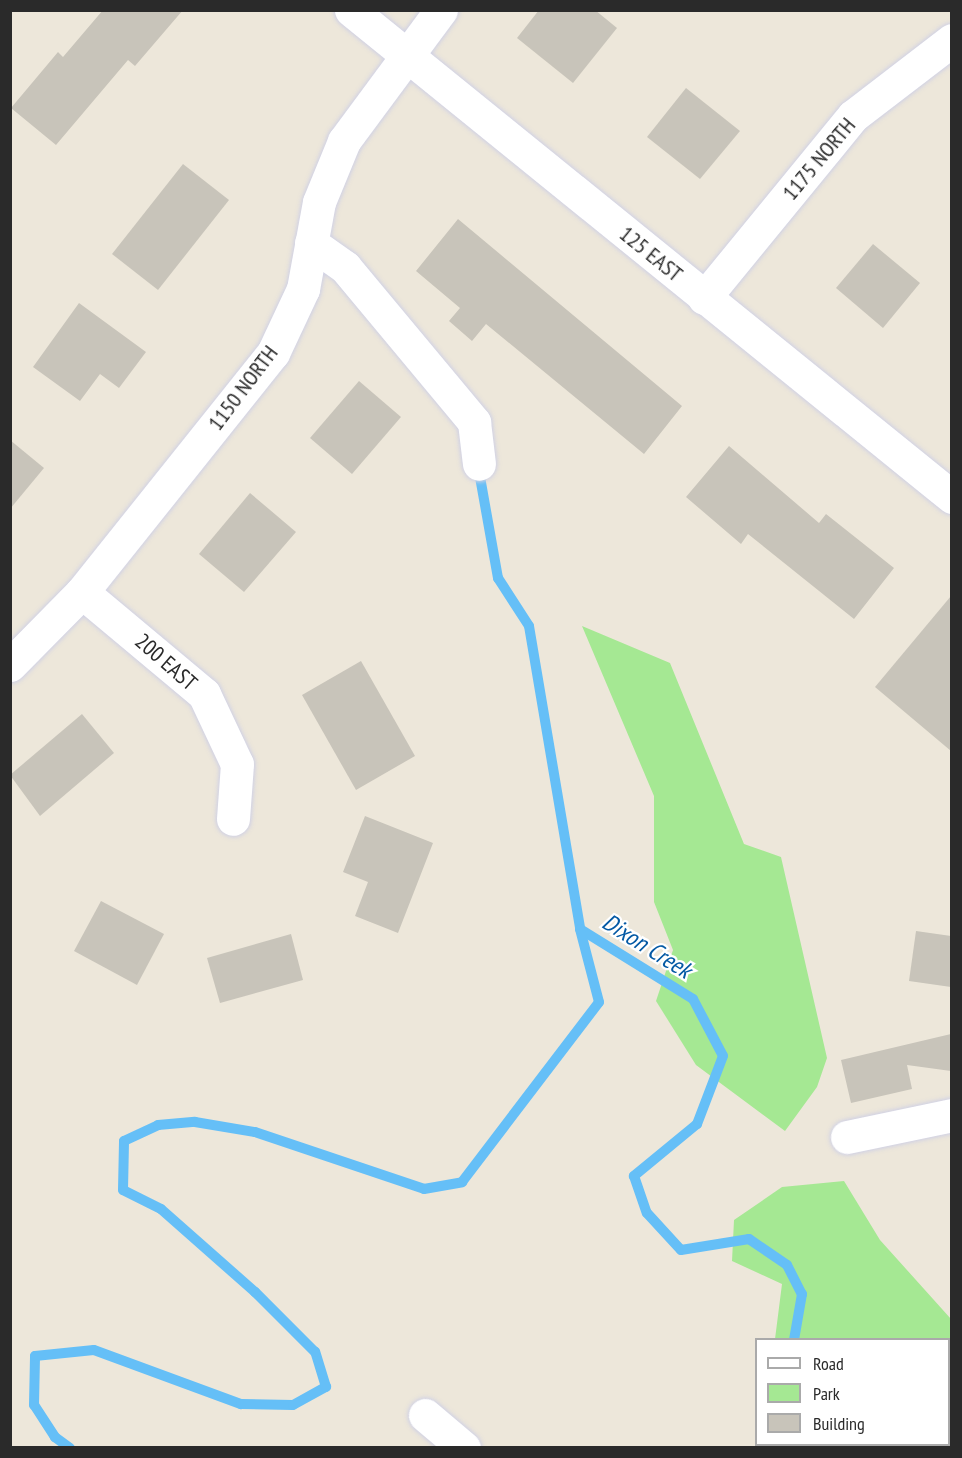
<!DOCTYPE html>
<style>
body{margin:0}
#map{position:relative;width:962px;height:1458px;overflow:hidden;background:#ede7da;font-family:"PT Sans Narrow",sans-serif}
div>[style]{position:absolute}
.green>*{inset:0;background:#a5e893}
.stream>*{height:10px;margin:-5px;padding:0 5px;transform-origin:5px;border-radius:5px;background:#65bff7}
.building>*{inset:0;background:#c8c4ba}
.roads{filter:drop-shadow(0 0 2px #d0d1e4) drop-shadow(0 0 2px #d0d1e4)}
.minor>*{height:33px;margin:-16.5px;padding:0 16.5px;transform-origin:16.5px;border-radius:16.5px;background:#fff}
span{translate:-50% -50%;white-space:nowrap;text-align:center;line-height:1.15;-webkit-text-stroke:4.5px #fff;paint-order:stroke}
.street-label{font-size:22px;color:#2a2a2a}
.water-label{font-size:24px;color:#0459a4;font-style:italic}
.frame{position:absolute;inset:0;border:12px solid #2a2a2a;pointer-events:none}
.legend{position:absolute;left:755px;top:1338px;width:195px;height:108px;box-sizing:border-box;background:#fff;border:2px solid #aaa;margin:0;padding:8px 10px;list-style:none;font-size:18px;color:#2a2a2a}
.legend li{display:flex;align-items:center;gap:12px;height:30px}
.legend b{width:30px;border:2px solid #aaa}
</style>
<div id="map">
<div class="green">
<i style="clip-path:polygon(582px 626px,670px 663px,744px 844px,781px 857px,827px 1058px,817px 1087px,785px 1131px,696px 1065px,656px 1001px,673px 950px,654px 902px,654px 796px)"></i>
<i style="clip-path:polygon(844px 1181px,880px 1240px,951px 1319px,951px 1447px,792px 1445px,948px 1444px,948px 1340px,775px 1339px,782px 1284px,732px 1261px,734px 1220px,782px 1187px)"></i>
</div>
<div class="stream">
<i style="left:480px;top:477px;width:103px;rotate:79.9deg"></i>
<i style="left:498px;top:578px;width:57px;rotate:57.1deg"></i>
<i style="left:529px;top:626px;width:307px;rotate:80.4deg"></i>
<i style="left:580px;top:929px;width:133px;rotate:31.8deg"></i>
<i style="left:693px;top:999px;width:64px;rotate:62.2deg"></i>
<i style="left:723px;top:1056px;width:73px;rotate:110.9deg"></i>
<i style="left:697px;top:1124px;width:82px;rotate:140.5deg"></i>
<i style="left:634px;top:1176px;width:39px;rotate:71deg"></i>
<i style="left:647px;top:1213px;width:50px;rotate:47.4deg"></i>
<i style="left:681px;top:1250px;width:69px;rotate:-9.2deg"></i>
<i style="left:749px;top:1239px;width:46px;rotate:34.4deg"></i>
<i style="left:787px;top:1265px;width:33px;rotate:63deg"></i>
<i style="left:802px;top:1294px;width:47px;rotate:99.9deg"></i>
<i style="left:813px;top:1444px;width:4px;rotate:63deg"></i>
<i style="left:70px;top:1448px;width:19px;rotate:-144deg"></i>
<i style="left:55px;top:1437px;width:38px;rotate:-123deg"></i>
<i style="left:34px;top:1405px;width:49px;rotate:-88.8deg"></i>
<i style="left:35px;top:1356px;width:59px;rotate:-5.8deg"></i>
<i style="left:94px;top:1350px;width:157px;rotate:20.2deg"></i>
<i style="left:241px;top:1404px;width:52px;rotate:1.1deg"></i>
<i style="left:293px;top:1405px;width:38px;rotate:-29deg"></i>
<i style="left:326px;top:1387px;width:37px;rotate:-107deg"></i>
<i style="left:315px;top:1352px;width:85px;rotate:-135deg"></i>
<i style="left:255px;top:1292px;width:125px;rotate:-138.6deg"></i>
<i style="left:161px;top:1209px;width:42px;rotate:-153.4deg"></i>
<i style="left:123px;top:1190px;width:49px;rotate:-88.8deg"></i>
<i style="left:124px;top:1141px;width:38px;rotate:-25deg"></i>
<i style="left:158px;top:1125px;width:37px;rotate:-5deg"></i>
<i style="left:195px;top:1122px;width:61px;rotate:9.5deg"></i>
<i style="left:255px;top:1132px;width:178px;rotate:18.6deg"></i>
<i style="left:424px;top:1189px;width:39px;rotate:-10deg"></i>
<i style="left:462px;top:1182px;width:226px;rotate:-52.7deg"></i>
<i style="left:599px;top:1002px;width:75px;rotate:-104.6deg"></i>
</div>
<div class="building">
<i style="clip-path:polygon(103px 10px,183px 10px,135px 66px,128px 60px,56px 145px,11px 108px,58px 52px,63px 57px)"></i>
<i style="clip-path:polygon(539px 10px,595px 10px,617px 28px,573px 83px,517px 38px)"></i>
<i style="clip-path:polygon(686px 88px,740px 131px,700px 179px,647px 137px)"></i>
<i style="clip-path:polygon(183px 164px,229px 200px,158px 290px,112px 254px)"></i>
<i style="clip-path:polygon(458px 219px,682px 406px,644px 454px,486px 324px,472px 341px,449px 321px,460px 308px,416px 271px)"></i>
<i style="clip-path:polygon(873px 244px,920px 283px,883px 328px,836px 288px)"></i>
<i style="clip-path:polygon(79px 303px,146px 352px,119px 388px,100px 374px,80px 401px,33px 367px)"></i>
<i style="clip-path:polygon(359px 381px,401px 417px,352px 474px,310px 438px)"></i>
<i style="clip-path:polygon(10px 440px,44px 468px,10px 509px)"></i>
<i style="clip-path:polygon(729px 446px,819px 523px,826px 514px,894px 568px,854px 619px,748px 534px,741px 544px,686px 497px)"></i>
<i style="clip-path:polygon(250px 493px,296px 532px,244px 592px,199px 554px)"></i>
<i style="clip-path:polygon(951px 596px,951px 751px,875px 687px)"></i>
<i style="clip-path:polygon(361px 661px,415px 756px,356px 790px,302px 695px)"></i>
<i style="clip-path:polygon(82px 714px,114px 753px,40px 816px,10px 775px)"></i>
<i style="clip-path:polygon(365px 816px,433px 843px,398px 933px,355px 916px,368px 882px,343px 872px)"></i>
<i style="clip-path:polygon(101px 901px,164px 934px,137px 985px,74px 951px)"></i>
<i style="clip-path:polygon(916px 931px,951px 936px,951px 987px,909px 981px)"></i>
<i style="clip-path:polygon(291px 934px,303px 980px,220px 1003px,207px 958px)"></i>
<i style="clip-path:polygon(951px 1034px,951px 1071px,907px 1065px,912px 1089px,851px 1103px,841px 1060px)"></i>
</div>
<div class="roads">
<div class="minor">
<i style="left:351px;top:10px;width:774px;rotate:39.02deg"></i>
<i style="left:311px;top:243px;width:42px;rotate:35.2deg"></i>
<i style="left:345px;top:267px;width:202px;rotate:50.2deg"></i>
<i style="left:474px;top:422px;width:42px;rotate:83.2deg"></i>
<i style="left:704px;top:298px;width:235px;rotate:-50.7deg"></i>
<i style="left:853px;top:116px;width:125px;rotate:-37.5deg"></i>
<i style="left:82px;top:592px;width:159px;rotate:39.9deg"></i>
<i style="left:204px;top:694px;width:77px;rotate:64.8deg"></i>
<i style="left:237px;top:764px;width:55px;rotate:94.2deg"></i>
<i style="left:10px;top:665px;width:103px;rotate:-45.4deg"></i>
<i style="left:82px;top:592px;width:306px;rotate:-51.4deg"></i>
<i style="left:273px;top:353px;width:71px;rotate:-64.9deg"></i>
<i style="left:303px;top:289px;width:88px;rotate:-79.6deg"></i>
<i style="left:319px;top:202px;width:66px;rotate:-67.7deg"></i>
<i style="left:344px;top:141px;width:163px;rotate:-53.5deg"></i>
<i style="left:847px;top:1137px;width:107px;rotate:-11.8deg"></i>
<i style="left:425px;top:1415px;width:51px;rotate:40.2deg"></i>
</div>
</div>
<div class="street-label">
<span style="left:819px;top:159px;rotate:-50deg">1175 NORTH</span>
<span style="left:651px;top:254px;rotate:39deg">125 EAST</span>
<span style="left:243px;top:388px;rotate:-53deg">1150 NORTH</span>
<span style="left:166px;top:662px;rotate:41deg">200 EAST</span>
</div>
<div class="water-label">
<span style="left:647px;top:946px;rotate:32deg">Dixon Creek</span>
</div>
<div class="frame"></div>
<ul class="legend">
<li><b style="height:8px;background:#fff"></b>Road</li>
<li><b style="height:16px;background:#a5e893"></b>Park</li>
<li><b style="height:16px;background:#c8c4ba"></b>Building</li>
</ul>
</div>
